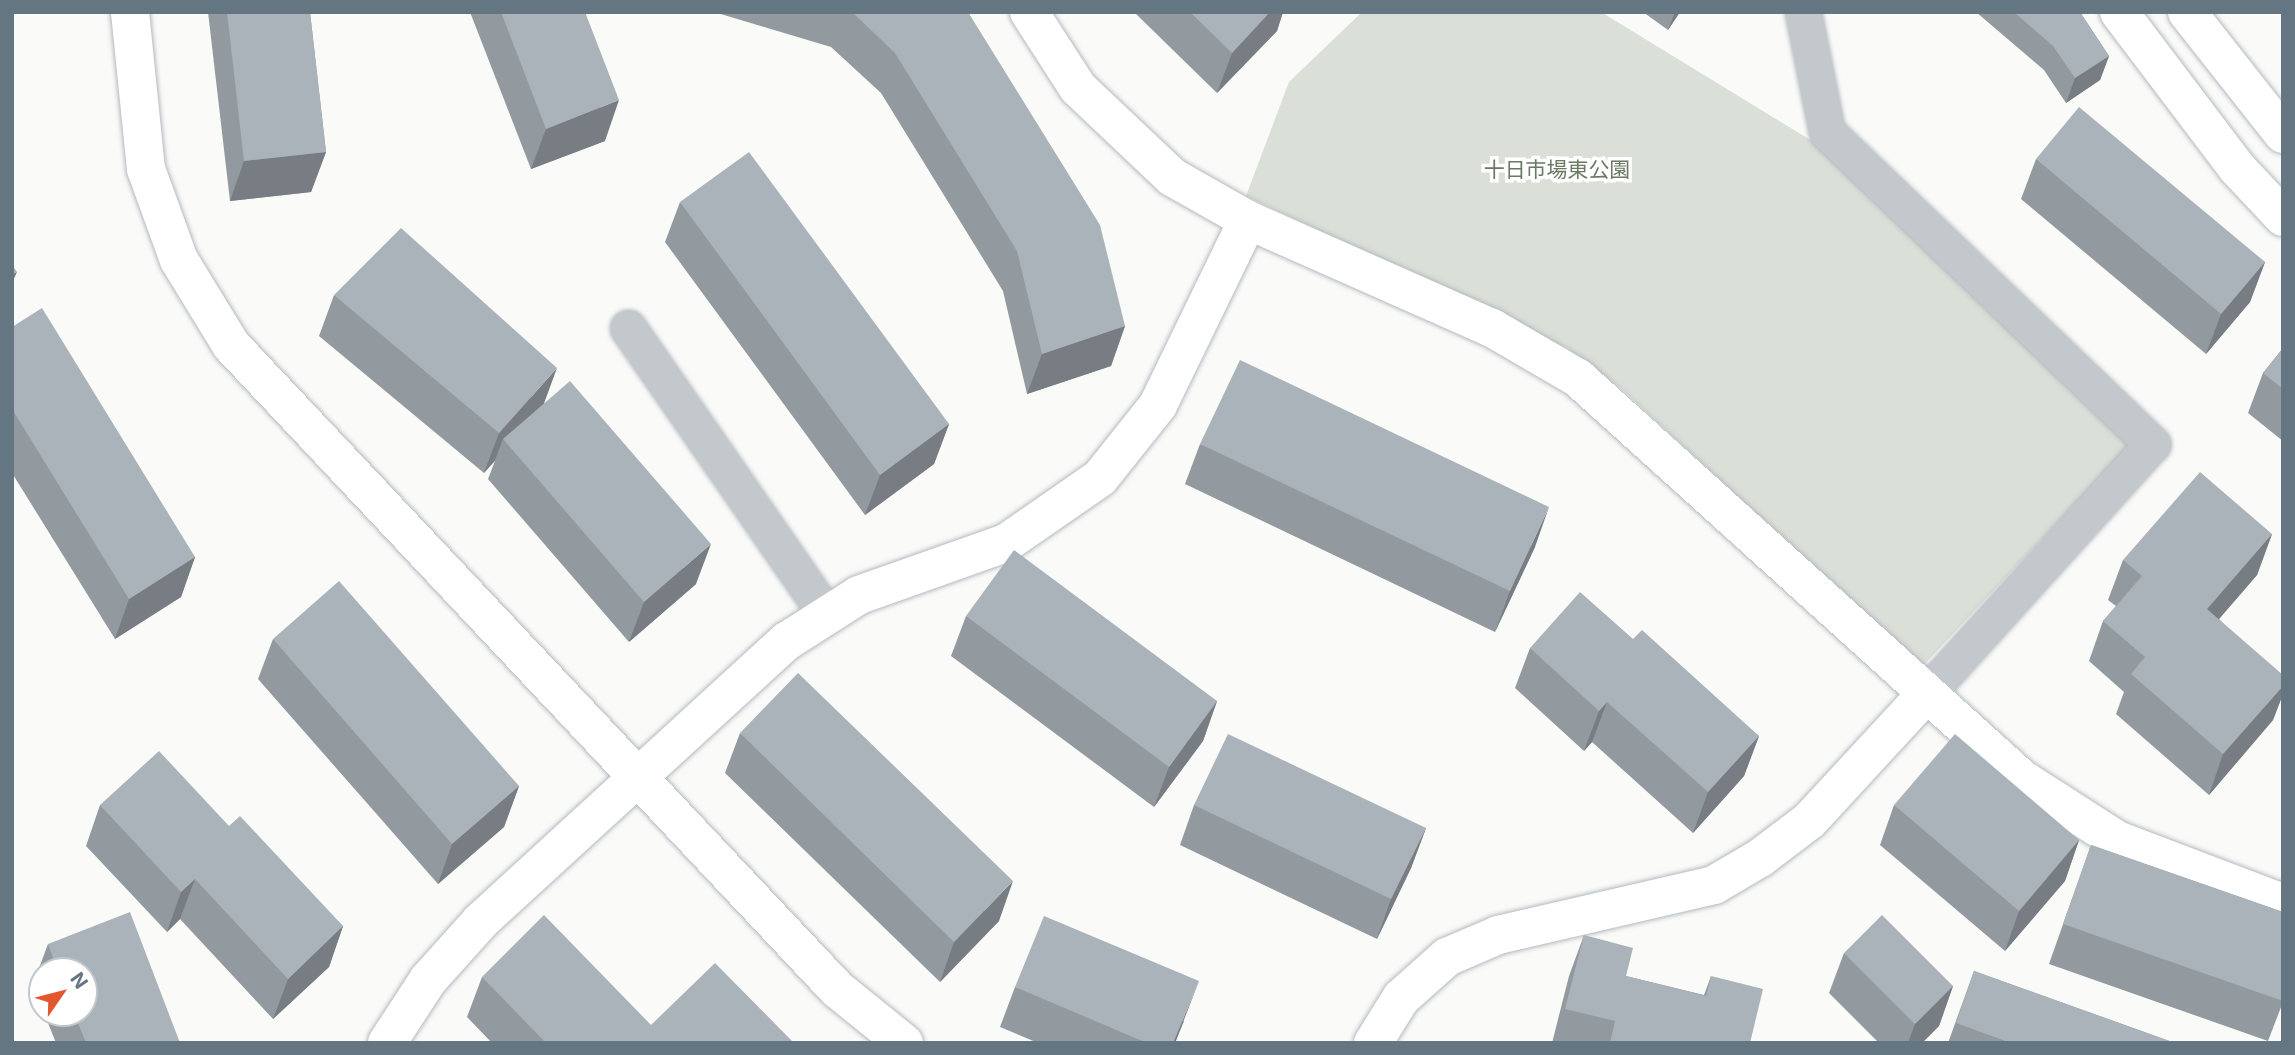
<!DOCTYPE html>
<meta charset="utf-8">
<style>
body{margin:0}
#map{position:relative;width:2295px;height:1055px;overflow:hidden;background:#fafaf8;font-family:Inter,"Noto Sans JP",sans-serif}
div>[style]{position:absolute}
.green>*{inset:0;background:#dadfd7}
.roads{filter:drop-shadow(0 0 2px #b3babf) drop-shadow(0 0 2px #b3babf)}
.street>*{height:35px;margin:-17.5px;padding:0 17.5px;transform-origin:17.5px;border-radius:17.5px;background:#c3c8cc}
.secondary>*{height:38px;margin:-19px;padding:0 19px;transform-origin:19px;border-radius:19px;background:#fff}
.wall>*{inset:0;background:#929a9f}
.shaded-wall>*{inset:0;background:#777d82}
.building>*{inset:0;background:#aab3b9}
span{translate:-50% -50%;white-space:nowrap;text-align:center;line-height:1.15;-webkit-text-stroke:7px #fff;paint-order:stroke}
.park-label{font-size:21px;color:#687a64}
.frame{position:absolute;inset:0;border:14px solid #657683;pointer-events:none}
.north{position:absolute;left:28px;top:957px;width:70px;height:70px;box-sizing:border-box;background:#fff;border:2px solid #c1c8cd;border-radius:50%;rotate:55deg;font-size:19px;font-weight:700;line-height:28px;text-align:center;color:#657683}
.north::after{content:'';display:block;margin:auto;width:24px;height:32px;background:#e4572e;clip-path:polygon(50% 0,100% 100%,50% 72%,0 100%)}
</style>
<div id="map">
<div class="green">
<i style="clip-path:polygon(1362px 12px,1601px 12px,1817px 144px,2131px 444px,1922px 667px,1622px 389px,1567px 348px,1246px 196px,1289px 82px)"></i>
</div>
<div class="roads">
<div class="street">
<i style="left:1803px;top:12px;width:122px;rotate:78.7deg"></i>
<i style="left:1827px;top:132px;width:451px;rotate:43.8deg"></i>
<i style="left:2152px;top:444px;width:337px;rotate:132.1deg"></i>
<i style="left:628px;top:328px;width:348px;rotate:55.3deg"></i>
</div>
<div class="secondary">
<i style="left:130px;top:12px;width:158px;rotate:84.2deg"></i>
<i style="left:146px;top:169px;width:97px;rotate:70.1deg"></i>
<i style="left:179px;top:260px;width:100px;rotate:58.5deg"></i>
<i style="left:231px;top:345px;width:884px;rotate:46.74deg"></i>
<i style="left:837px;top:989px;width:86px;rotate:38.9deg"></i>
<i style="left:1029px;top:12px;width:90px;rotate:57.2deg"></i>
<i style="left:1078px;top:88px;width:129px;rotate:43.4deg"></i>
<i style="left:1172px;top:177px;width:87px;rotate:29.5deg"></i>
<i style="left:1248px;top:220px;width:267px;rotate:23.9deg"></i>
<i style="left:1492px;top:328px;width:99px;rotate:30.2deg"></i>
<i style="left:1578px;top:378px;width:598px;rotate:42.09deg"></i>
<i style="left:2022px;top:779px;width:113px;rotate:32.7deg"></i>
<i style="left:2117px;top:840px;width:178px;rotate:20.8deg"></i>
<i style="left:2119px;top:12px;width:196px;rotate:52.9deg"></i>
<i style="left:2237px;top:168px;width:67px;rotate:46.8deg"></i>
<i style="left:2187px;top:12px;width:155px;rotate:51.8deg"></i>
<i style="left:387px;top:1043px;width:75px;rotate:-56.9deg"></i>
<i style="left:428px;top:980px;width:79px;rotate:-48.1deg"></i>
<i style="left:481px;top:921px;width:415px;rotate:-42.5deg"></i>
<i style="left:787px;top:641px;width:85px;rotate:-32.6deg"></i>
<i style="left:859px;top:595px;width:156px;rotate:-19.5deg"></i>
<i style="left:1006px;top:543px;width:114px;rotate:-34.7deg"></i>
<i style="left:1100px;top:478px;width:93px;rotate:-51.5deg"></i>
<i style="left:1158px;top:405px;width:206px;rotate:-64.1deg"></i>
<i style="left:1373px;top:1043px;width:53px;rotate:-58.1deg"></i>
<i style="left:1401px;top:998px;width:62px;rotate:-41.7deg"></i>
<i style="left:1447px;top:957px;width:56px;rotate:-23.3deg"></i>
<i style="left:1498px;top:935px;width:222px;rotate:-13deg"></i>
<i style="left:1714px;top:885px;width:53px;rotate:-30.4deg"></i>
<i style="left:1760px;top:858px;width:61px;rotate:-37.1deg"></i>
<i style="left:1809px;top:821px;width:173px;rotate:-47.3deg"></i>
</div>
</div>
<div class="wall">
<i style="clip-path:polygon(208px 12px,310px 12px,326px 152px,311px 192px,230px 201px)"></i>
<i style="clip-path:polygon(470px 12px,585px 12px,605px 141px,531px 169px)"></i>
<i style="clip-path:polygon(714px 12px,968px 12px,1125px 326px,1111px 366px,1027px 394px,1003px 291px,881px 93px,831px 47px)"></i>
<i style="clip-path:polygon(1134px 12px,1283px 12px,1277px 31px,1217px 93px)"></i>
<i style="clip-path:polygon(1643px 12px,1680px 12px,1668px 30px)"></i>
<i style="clip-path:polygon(1976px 12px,2080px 12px,2109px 56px,2100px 80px,2066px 103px,2044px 70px)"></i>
<i style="clip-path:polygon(2036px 159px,2265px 262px,2250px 302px,2206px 354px,2021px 199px)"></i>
<i style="clip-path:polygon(680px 202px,949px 424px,934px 464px,865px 515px,665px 242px)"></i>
<i style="clip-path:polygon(334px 295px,544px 403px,696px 584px,629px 642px,488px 479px,495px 461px,484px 473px,319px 336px)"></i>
<i style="clip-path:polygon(12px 327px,195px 557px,181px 597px,115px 639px,12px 473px)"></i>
<i style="clip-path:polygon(2283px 348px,2283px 441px,2248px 413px,2263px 373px)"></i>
<i style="clip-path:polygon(1200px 444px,1535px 547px,1495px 632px,1185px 484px)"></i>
<i style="clip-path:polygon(2272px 534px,2257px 575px,2219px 619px,2283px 686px,2283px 694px,2273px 720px,2209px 795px,2116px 714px,2124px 692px,2089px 661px,2103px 621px,2116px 606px,2108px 600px,2123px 560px)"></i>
<i style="clip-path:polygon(966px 616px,1217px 701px,1203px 741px,1154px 807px,951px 656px)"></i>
<i style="clip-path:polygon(273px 639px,519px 786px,504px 827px,438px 884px,258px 679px)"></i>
<i style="clip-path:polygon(1633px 639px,1759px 736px,1744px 776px,1693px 833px,1592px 742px,1584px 751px,1515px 688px,1530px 648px)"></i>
<i style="clip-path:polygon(740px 733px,999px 921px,940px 982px,725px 773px)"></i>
<i style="clip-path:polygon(100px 805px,229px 826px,343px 926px,329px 967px,273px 1019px,180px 919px,167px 932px,86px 846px)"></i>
<i style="clip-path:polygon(1194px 805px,1426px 828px,1411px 868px,1377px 939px,1180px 845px)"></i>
<i style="clip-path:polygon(1894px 805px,2079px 840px,2065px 881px,2005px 951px,1880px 845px)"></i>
<i style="clip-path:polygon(2091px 845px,2283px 912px,2283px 1002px,2268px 1041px,2049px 964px)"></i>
<i style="clip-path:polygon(1584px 935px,1626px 976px,1704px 995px,1711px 976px,1750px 1043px,1552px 1043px,1569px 976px)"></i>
<i style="clip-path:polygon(48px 944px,180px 1043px,56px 1043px,44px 1013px,84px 1013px,84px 971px,42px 971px,42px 1007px,33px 984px)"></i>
<i style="clip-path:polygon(1844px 953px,1953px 986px,1939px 1026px,1922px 1043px,1879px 1043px,1829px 993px)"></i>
<i style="clip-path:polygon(1974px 971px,2175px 1043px,1948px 1043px)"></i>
<i style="clip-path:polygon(482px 977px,651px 1025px,794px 1043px,492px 1043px,467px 1017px)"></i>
<i style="clip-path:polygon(1015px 987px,1184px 1021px,1175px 1043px,1038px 1043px,1000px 1027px)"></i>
</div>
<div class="shaded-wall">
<i style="clip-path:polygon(1270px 12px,1283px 12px,1277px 31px,1217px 93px,1232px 53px)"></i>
<i style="clip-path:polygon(1675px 12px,1680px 12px,1668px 30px)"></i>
<i style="clip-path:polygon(2109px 56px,2100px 80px,2066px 103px,2075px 78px)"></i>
<i style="clip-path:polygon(619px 100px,605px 141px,531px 169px,546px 129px)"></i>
<i style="clip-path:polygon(326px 152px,311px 192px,230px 201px,244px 161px)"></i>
<i style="clip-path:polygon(2265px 262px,2250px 302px,2206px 354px,2221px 314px)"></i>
<i style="clip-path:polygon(17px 272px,12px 283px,12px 274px)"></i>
<i style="clip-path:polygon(1125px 326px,1111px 366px,1027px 394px,1042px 354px)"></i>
<i style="clip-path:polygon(557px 368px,542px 409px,503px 439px,495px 460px,484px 473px,499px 433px)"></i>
<i style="clip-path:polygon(949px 424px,934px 464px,865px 515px,880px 475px)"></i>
<i style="clip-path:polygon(1549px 507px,1535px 547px,1495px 632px,1510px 591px)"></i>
<i style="clip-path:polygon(2272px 534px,2257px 575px,2193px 649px,2207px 609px)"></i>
<i style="clip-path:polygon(711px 544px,696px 584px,629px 642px,644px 602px)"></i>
<i style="clip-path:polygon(195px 557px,181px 597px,115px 639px,129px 599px)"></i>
<i style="clip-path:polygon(2283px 686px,2283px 694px,2273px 720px,2209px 795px,2223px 754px)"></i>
<i style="clip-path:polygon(1217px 701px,1203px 741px,1154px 807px,1169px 767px)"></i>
<i style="clip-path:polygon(1607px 702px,1592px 742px,1584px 751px,1599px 711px)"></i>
<i style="clip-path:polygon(1759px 736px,1744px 776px,1693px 833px,1708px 792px)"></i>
<i style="clip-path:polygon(519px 786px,504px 827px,438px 884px,452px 844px)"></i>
<i style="clip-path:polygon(1426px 828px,1411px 868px,1377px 939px,1391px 899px)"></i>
<i style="clip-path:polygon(2079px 840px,2065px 881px,2005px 951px,2019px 911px)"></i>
<i style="clip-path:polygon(195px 879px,180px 919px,167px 932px,181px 892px)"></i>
<i style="clip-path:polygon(1013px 881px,999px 921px,940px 982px,954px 942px)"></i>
<i style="clip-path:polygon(343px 926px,329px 967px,273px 1019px,288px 979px)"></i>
<i style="clip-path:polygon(1199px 981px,1175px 1043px,1173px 1043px)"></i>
<i style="clip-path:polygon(1953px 986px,1939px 1026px,1922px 1043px,1908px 1043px,1915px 1024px)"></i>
</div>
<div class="building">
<i style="clip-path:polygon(227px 12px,310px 12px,326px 152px,244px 161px)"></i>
<i style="clip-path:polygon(501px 12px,585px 12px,619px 100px,546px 129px)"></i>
<i style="clip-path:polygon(852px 12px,968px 12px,1100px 225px,1125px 326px,1042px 354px,1017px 251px,895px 53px)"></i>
<i style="clip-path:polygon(1190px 12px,1270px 12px,1232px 53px)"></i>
<i style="clip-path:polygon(2014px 12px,2080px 12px,2109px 56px,2075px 78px,2053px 46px)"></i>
<i style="clip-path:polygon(2079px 107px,2265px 262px,2221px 314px,2036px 159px)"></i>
<i style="clip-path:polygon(749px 152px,949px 424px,880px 475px,680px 202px)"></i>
<i style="clip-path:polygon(401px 228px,557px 368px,499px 433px,334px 295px)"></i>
<i style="clip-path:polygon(12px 265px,17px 272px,12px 274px)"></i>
<i style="clip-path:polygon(42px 308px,195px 557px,129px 599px,12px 409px,12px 327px)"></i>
<i style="clip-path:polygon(2283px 348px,2283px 389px,2263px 373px)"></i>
<i style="clip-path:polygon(1240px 360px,1549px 507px,1510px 591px,1200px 444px)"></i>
<i style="clip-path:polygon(570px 381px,711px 544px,644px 602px,503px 439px)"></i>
<i style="clip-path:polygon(2200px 472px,2272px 534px,2207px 609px,2283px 675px,2283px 686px,2223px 754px,2131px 674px,2145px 657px,2103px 621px,2142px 576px,2123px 560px)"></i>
<i style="clip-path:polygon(1014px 550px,1217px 701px,1169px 767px,966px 616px)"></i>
<i style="clip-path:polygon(339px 581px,519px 786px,452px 844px,273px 639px)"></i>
<i style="clip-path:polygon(1580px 592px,1633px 639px,1642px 630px,1759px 736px,1708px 792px,1607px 702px,1599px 711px,1530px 648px)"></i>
<i style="clip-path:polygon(798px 673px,1013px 881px,954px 942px,740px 733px)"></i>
<i style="clip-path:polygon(1228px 734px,1426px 828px,1391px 899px,1194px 805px)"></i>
<i style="clip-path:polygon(1955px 734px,2079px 840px,2019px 911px,1894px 805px)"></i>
<i style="clip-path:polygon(159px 751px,229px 826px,240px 816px,343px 926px,288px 979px,195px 879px,181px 892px,100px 805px)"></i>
<i style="clip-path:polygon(2091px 845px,2283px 912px,2283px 1001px,2063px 924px)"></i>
<i style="clip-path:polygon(130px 912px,180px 1043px,86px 1043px,74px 1013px,84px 1013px,84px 971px,58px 971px,48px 944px)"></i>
<i style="clip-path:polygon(544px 915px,651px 1025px,715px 963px,794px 1043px,546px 1043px,482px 977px)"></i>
<i style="clip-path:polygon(1882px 915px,1953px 986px,1915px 1024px,1844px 953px)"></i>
<i style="clip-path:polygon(1044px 916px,1199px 981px,1173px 1043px,1147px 1043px,1015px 987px)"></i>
<i style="clip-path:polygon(1584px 935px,1633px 948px,1626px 976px,1706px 996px,1711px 976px,1763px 989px,1750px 1043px,1610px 1043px,1615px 1021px,1565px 1009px)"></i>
<i style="clip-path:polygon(1974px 971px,2175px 1043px,2011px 1043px,1956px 1023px)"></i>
</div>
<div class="park-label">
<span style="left:1557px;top:170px">十日市場東公園</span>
</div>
<div class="frame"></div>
<div class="north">N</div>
</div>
